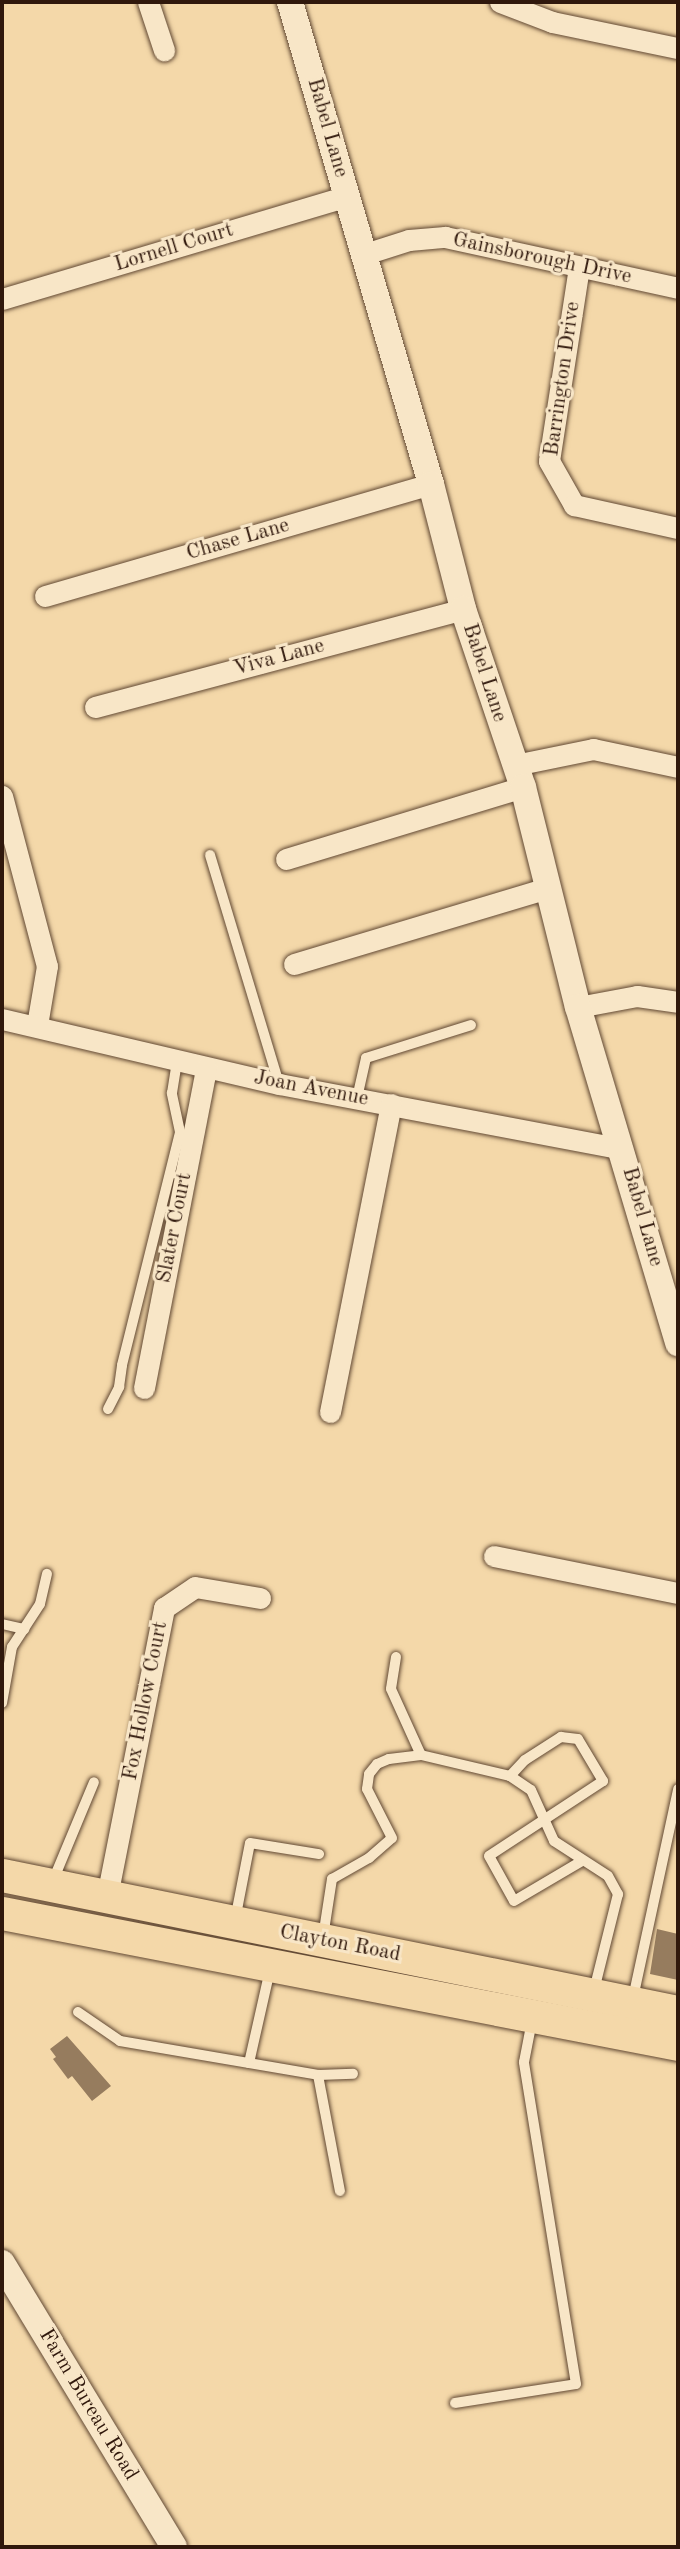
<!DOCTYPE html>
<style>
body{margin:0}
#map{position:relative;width:680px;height:2549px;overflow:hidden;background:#f4d8a9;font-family:"Old Standard TT",serif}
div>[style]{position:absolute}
.building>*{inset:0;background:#967c5e}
.roads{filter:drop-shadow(0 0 2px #614833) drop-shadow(0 0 2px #614833)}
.service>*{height:10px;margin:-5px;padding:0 5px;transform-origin:5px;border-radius:5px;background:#f8e6c7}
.minor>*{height:21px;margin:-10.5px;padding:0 10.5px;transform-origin:10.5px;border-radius:10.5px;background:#f8e6c7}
.tertiary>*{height:26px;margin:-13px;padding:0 13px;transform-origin:13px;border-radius:13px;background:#f8e6c7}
.primary>*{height:33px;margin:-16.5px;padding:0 16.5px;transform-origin:16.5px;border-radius:16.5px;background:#f4d8a9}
span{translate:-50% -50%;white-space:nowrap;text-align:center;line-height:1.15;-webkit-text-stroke:6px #f8e6c7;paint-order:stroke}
.street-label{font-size:21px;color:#30180c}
.frame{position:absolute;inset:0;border:4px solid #30180c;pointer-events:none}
</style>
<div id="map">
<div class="building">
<i style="clip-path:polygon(657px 1929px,678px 1934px,678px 1980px,650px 1974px)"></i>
<i style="clip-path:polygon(67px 2036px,111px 2086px,92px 2101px,72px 2076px,68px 2079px,53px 2059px,56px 2057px,50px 2049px)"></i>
</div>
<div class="roads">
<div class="service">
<i style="left:210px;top:855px;width:239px;rotate:73.2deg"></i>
<i style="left:357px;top:1098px;width:41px;rotate:-77.3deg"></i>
<i style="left:366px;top:1058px;width:110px;rotate:-17.4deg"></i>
<i style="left:108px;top:1409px;width:25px;rotate:-63deg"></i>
<i style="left:119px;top:1387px;width:22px;rotate:-82deg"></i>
<i style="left:122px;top:1365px;width:240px;rotate:-76deg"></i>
<i style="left:180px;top:1132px;width:40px;rotate:-102deg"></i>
<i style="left:172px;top:1093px;width:32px;rotate:-81deg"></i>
<i style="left:2px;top:1624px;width:23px;rotate:13deg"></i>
<i style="left:396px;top:1657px;width:32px;rotate:99deg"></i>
<i style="left:391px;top:1689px;width:72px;rotate:65.6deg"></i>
<i style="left:2px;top:1703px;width:57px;rotate:-79.9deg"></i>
<i style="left:12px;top:1647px;width:51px;rotate:-56.9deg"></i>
<i style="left:40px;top:1604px;width:31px;rotate:-77deg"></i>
<i style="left:510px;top:1776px;width:22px;rotate:-47deg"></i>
<i style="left:525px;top:1760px;width:43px;rotate:-32.6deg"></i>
<i style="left:561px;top:1737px;width:17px;rotate:7deg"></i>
<i style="left:578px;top:1739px;width:49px;rotate:59.2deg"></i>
<i style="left:603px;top:1781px;width:136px;rotate:146.7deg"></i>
<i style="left:489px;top:1856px;width:51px;rotate:60.9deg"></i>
<i style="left:514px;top:1901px;width:79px;rotate:-30.5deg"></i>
<i style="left:52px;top:1883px;width:109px;rotate:-67.4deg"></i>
<i style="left:235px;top:1920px;width:78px;rotate:-79deg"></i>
<i style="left:250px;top:1843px;width:70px;rotate:9.1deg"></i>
<i style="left:323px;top:1937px;width:59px;rotate:-81.2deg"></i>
<i style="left:332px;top:1879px;width:43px;rotate:-29.6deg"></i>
<i style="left:369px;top:1858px;width:30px;rotate:-41deg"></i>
<i style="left:392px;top:1838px;width:55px;rotate:-117deg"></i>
<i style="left:367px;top:1789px;width:15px;rotate:-82deg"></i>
<i style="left:369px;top:1774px;width:13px;rotate:-51deg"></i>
<i style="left:377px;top:1764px;width:13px;rotate:-23deg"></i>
<i style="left:389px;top:1759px;width:32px;rotate:-7deg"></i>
<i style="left:421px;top:1755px;width:91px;rotate:13.3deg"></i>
<i style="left:510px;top:1776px;width:25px;rotate:34deg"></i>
<i style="left:531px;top:1790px;width:56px;rotate:65.7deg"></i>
<i style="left:554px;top:1841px;width:64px;rotate:32.9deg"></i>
<i style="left:608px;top:1876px;width:21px;rotate:61deg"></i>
<i style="left:618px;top:1894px;width:99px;rotate:104deg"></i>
<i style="left:633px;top:1998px;width:214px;rotate:-77.8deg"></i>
<i style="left:78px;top:2012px;width:51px;rotate:34.6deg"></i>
<i style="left:120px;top:2041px;width:201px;rotate:9.7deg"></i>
<i style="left:318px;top:2075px;width:35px;rotate:-2deg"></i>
<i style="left:249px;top:2063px;width:95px;rotate:-77.3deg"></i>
<i style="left:318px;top:2075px;width:118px;rotate:79.3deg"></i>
<i style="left:455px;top:2403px;width:122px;rotate:-8.9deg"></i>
<i style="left:576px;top:2384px;width:326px;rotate:-99.2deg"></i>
<i style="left:524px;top:2062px;width:42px;rotate:-79deg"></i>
</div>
<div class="minor">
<i style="left:148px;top:2px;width:51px;rotate:71.6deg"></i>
<i style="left:500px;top:2px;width:56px;rotate:21deg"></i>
<i style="left:552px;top:22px;width:129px;rotate:11.7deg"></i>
<i style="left:365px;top:254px;width:46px;rotate:-17.7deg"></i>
<i style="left:409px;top:240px;width:36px;rotate:-5deg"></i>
<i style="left:445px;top:237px;width:239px;rotate:12.3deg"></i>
<i style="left:579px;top:267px;width:196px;rotate:98.8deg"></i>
<i style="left:549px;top:461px;width:51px;rotate:60.4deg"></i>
<i style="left:574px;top:505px;width:107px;rotate:12.5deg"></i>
<i style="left:2px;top:299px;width:360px;rotate:-16.6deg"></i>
<i style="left:45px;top:596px;width:402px;rotate:-16.2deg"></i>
<i style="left:95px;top:707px;width:381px;rotate:-14.9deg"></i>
<i style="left:515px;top:765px;width:80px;rotate:-11.6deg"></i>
<i style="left:593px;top:749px;width:87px;rotate:12deg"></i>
<i style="left:2px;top:796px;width:176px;rotate:75.2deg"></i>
<i style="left:47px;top:966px;width:60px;rotate:99.6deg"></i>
<i style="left:286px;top:859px;width:248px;rotate:-16.9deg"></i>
<i style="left:294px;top:964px;width:265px;rotate:-16.7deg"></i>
<i style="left:578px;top:1007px;width:60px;rotate:-10.6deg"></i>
<i style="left:637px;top:996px;width:41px;rotate:8.3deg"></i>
<i style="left:2px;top:1019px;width:285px;rotate:13.2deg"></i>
<i style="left:279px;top:1084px;width:349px;rotate:10.7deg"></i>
<i style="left:144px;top:1388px;width:326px;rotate:-79deg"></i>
<i style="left:330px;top:1412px;width:314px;rotate:-78.8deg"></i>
<i style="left:494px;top:1556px;width:188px;rotate:11.4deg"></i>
<i style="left:107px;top:1896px;width:294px;rotate:-78.8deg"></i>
<i style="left:164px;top:1608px;width:37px;rotate:-34deg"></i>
<i style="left:195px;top:1587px;width:66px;rotate:9.6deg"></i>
</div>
<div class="tertiary">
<i style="left:290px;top:2px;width:502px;rotate:73.69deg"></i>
<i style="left:431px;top:484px;width:129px;rotate:75.6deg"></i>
<i style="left:463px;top:609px;width:188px;rotate:71.4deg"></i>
<i style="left:523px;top:787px;width:227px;rotate:76deg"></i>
<i style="left:578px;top:1007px;width:351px;rotate:73.4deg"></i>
<i style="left:2px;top:2263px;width:332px;rotate:58.8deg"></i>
</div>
<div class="primary">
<i style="left:2px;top:1875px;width:690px;rotate:11.46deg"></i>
<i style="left:2px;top:1913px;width:689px;rotate:10.97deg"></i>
</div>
</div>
<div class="street-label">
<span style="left:327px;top:128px;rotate:74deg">Babel Lane</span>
<span style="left:174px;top:248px;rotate:-17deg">Lornell Court</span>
<span style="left:542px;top:259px;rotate:12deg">Gainsborough Drive</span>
<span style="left:563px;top:379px;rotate:-82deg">Barrington Drive</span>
<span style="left:238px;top:540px;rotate:-16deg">Chase Lane</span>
<span style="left:279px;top:658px;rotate:-15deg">Viva Lane</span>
<span style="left:484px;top:673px;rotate:72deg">Babel Lane</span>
<span style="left:311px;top:1089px;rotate:11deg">Joan Avenue</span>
<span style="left:642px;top:1217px;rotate:74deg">Babel Lane</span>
<span style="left:175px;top:1228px;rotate:-79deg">Slater Court</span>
<span style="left:146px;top:1701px;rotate:-79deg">Fox Hollow Court</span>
<span style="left:340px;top:1944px;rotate:11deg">Clayton Road</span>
<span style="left:88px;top:2405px;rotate:59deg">Farm Bureau Road</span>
</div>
<div class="frame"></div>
</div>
